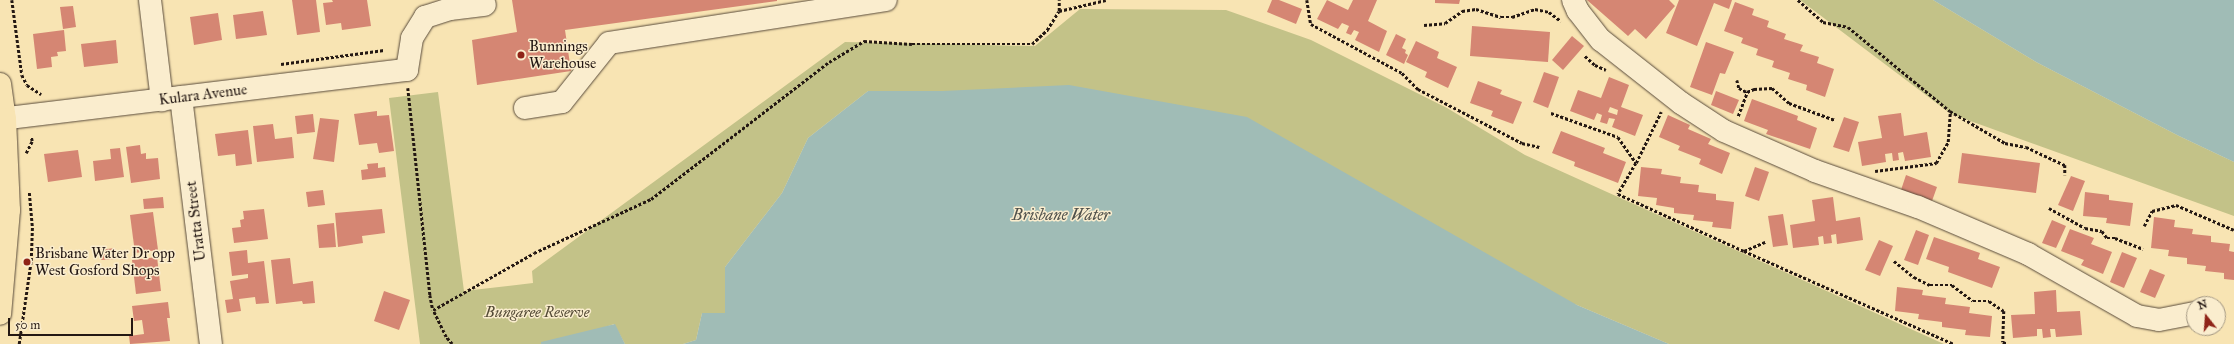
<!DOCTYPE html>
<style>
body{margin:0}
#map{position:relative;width:2234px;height:344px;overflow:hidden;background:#f8e4b3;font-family:"IM FELL Great Primer",serif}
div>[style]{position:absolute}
.green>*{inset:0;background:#c3c288}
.water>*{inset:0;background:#a0bcb6}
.building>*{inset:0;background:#d58673}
.path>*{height:2.5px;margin-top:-1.25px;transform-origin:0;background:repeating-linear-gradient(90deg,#241813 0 3px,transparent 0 5px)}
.roads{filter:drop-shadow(0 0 1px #594b3b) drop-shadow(0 0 1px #594b3b)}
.minor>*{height:22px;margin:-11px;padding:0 11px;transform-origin:11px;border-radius:11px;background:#faedce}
.major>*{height:22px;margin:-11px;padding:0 11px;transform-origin:11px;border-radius:11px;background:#f8e4b3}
.dots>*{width:11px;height:11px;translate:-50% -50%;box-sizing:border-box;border:2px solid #faedce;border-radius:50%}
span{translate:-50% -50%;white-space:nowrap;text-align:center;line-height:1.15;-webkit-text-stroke:3px #faedce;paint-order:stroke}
.poi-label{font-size:15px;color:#241813}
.left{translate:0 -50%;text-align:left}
.street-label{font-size:15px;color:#241813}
.park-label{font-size:15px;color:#544b36;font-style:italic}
.water-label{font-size:16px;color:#4f514c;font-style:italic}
.north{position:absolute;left:2186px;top:296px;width:40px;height:40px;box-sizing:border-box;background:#faedce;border:1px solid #a49883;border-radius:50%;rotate:343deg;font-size:11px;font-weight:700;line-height:16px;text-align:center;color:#241813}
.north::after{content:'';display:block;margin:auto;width:14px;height:18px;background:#8f2418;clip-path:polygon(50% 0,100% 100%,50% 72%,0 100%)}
.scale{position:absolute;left:8px;top:318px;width:125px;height:18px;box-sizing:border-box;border:2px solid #241813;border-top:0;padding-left:5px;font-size:12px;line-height:14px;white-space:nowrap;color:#241813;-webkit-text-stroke:3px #faedce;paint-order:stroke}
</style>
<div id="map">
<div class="green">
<i style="clip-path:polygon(1800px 0,1933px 0,2036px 62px,2179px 136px,2234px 162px,2234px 216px,1951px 114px)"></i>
<i style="clip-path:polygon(1080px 9px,1226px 10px,1311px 40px,1447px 108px,1525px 155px,1944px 344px,1669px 344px,1577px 305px,942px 91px,868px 91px,808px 138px,782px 193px,725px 267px,725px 313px,702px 313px,696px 340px,683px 344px,625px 344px,614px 324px,557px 344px,420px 344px,389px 98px,438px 92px,464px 291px,533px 283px,532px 271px,845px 42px,1035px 46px)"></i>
</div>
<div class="water">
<i style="clip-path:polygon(1933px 0,2234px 0,2234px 162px,2179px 136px,2036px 62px)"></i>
<i style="clip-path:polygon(1069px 85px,1247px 117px,1577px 305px,1669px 344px,683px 344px,696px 340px,702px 313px,725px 313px,725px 267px,782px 193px,808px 138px,868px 91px,942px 91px)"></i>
<i style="clip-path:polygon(615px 324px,625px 344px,541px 344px,541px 342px)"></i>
</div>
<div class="building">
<i style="clip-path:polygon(292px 0,316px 0,320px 32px,297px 35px)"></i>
<i style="clip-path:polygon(332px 0,367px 0,371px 26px,342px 30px,341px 23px,326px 25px,323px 3px,333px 2px)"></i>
<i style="clip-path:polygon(512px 0,777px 0,777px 1px,565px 30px,571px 71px,477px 85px,472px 40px,517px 32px)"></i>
<i style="clip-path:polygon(1272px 0,1279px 0,1302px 9px,1296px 24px,1267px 12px)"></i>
<i style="clip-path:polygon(1327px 0,1348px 10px,1353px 0,1377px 0,1368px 21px,1387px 31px,1379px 52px,1355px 40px,1359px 32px,1354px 30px,1351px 35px,1346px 33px,1349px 26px,1342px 23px,1338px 29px,1317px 19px)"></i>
<i style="clip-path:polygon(1435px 0,1460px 0,1459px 4px,1435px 3px)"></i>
<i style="clip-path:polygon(1587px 0,1669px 0,1675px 6px,1646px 39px,1635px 29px,1628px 36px)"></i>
<i style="clip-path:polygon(1679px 0,1732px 0,1729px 9px,1714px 3px,1697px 46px,1666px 33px)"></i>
<i style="clip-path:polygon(1735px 2px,1754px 9px,1752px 15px,1769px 21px,1767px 27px,1786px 34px,1784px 39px,1803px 45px,1800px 51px,1819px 57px,1817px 63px,1834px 69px,1825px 97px,1806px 90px,1807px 85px,1788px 79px,1790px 73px,1772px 67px,1774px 61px,1756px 55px,1758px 49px,1741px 43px,1743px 38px,1724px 31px)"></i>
<i style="clip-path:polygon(73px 6px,76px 27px,63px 29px,60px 7px)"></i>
<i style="clip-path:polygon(263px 11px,267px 35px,236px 39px,233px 15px)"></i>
<i style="clip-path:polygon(218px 13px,222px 40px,194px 45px,190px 17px)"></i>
<i style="clip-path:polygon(1472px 26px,1550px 32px,1548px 62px,1470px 56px)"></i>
<i style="clip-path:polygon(64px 30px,66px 51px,57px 52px,58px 56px,51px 57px,52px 67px,37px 69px,33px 34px)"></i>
<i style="clip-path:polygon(1396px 34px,1406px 39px,1402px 48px,1406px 50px,1405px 53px,1408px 55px,1404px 64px,1386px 55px)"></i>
<i style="clip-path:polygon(1572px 36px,1584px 46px,1563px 70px,1552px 60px)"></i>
<i style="clip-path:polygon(116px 40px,118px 63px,84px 67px,81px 44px)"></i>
<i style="clip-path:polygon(1416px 41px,1439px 52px,1437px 58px,1457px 67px,1448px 88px,1425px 77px,1427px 72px,1406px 62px)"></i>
<i style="clip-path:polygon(1706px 42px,1734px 52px,1725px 74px,1720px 73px,1712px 95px,1690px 87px)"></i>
<i style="clip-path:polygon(1544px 72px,1559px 77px,1548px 108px,1533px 102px)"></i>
<i style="clip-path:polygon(evenodd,1609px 77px,1629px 85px,1621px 107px,1643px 115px,1635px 136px,1612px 127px,1615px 119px,1609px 118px,1607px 124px,1600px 122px,1602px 115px,1597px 113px,1594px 120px,1570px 111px,1578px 90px,1601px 98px,1609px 77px,1610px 107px,1618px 110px,1617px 115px,1608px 112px,1610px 107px)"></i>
<i style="clip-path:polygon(1478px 81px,1502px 90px,1500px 94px,1522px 102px,1513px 124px,1491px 116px,1493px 111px,1470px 103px)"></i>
<i style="clip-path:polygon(1716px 91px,1739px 100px,1733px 114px,1711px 105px)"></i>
<i style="clip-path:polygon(1752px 99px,1798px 116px,1797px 120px,1817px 128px,1810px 149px,1766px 134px,1768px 130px,1744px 121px)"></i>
<i style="clip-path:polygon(377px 111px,377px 116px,389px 115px,394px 151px,379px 153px,377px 143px,359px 145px,354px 114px)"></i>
<i style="clip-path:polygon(1901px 113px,1904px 136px,1927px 132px,1931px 157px,1905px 161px,1903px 152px,1898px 153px,1899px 160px,1893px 161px,1892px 153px,1885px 154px,1886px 162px,1862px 166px,1858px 142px,1882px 138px,1878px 116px)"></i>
<i style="clip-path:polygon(313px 114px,315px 132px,297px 134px,295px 116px)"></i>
<i style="clip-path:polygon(1668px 115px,1690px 125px,1688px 129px,1711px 139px,1708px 144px,1730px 153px,1722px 174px,1699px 164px,1701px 159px,1678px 150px,1680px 146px,1659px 137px)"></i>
<i style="clip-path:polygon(1844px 117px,1859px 122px,1849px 152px,1833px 147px)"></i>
<i style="clip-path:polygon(320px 118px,339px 120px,334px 162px,313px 159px)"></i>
<i style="clip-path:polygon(273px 124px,275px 139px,292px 137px,294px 158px,257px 162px,253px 126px)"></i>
<i style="clip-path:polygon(248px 130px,252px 164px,236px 166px,235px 154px,218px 156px,215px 134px)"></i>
<i style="clip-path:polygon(1561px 131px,1605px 148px,1603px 153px,1626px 162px,1618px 183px,1574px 166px,1575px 162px,1552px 153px)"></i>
<i style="clip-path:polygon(140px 145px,141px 154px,146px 153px,146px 159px,158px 158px,160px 179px,131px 183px,126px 147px)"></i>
<i style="clip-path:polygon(120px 148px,124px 177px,95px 181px,93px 161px,111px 159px,110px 149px)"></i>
<i style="clip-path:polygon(78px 150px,82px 177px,48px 182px,44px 154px)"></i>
<i style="clip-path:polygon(1962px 153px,2040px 163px,2036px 193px,1958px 183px)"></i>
<i style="clip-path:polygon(378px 163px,378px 168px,385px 167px,386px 177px,362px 180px,361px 170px,368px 169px,367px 164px)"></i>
<i style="clip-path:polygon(1641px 167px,1662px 169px,1661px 174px,1681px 177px,1680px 183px,1699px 185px,1698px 192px,1716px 194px,1716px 200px,1734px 202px,1731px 229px,1712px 227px,1713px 222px,1693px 220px,1694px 215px,1674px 213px,1674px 208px,1656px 205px,1657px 198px,1638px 196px)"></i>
<i style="clip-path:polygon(1755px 167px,1769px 172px,1759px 201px,1745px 196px)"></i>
<i style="clip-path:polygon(1906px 175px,1937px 187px,1932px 201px,1901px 190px)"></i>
<i style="clip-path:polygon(2071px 176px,2085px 181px,2073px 211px,2058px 205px)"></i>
<i style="clip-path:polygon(323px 190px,325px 205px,308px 207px,306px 192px)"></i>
<i style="clip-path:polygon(2085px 192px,2109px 195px,2109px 200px,2133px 203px,2130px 226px,2106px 223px,2107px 218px,2083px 216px)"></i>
<i style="clip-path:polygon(163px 197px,164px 208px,144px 209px,143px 199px)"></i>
<i style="clip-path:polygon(1833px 197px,1836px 221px,1860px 217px,1863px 240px,1837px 244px,1836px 234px,1831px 235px,1832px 243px,1824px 244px,1823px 236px,1818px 237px,1819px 245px,1793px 248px,1790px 225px,1815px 221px,1812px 200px)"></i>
<i style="clip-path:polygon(264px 209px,268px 239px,234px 243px,232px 228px,241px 227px,240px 220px,244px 219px,243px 211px)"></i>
<i style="clip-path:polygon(382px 209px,385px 233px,362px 236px,363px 243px,338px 247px,335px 213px)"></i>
<i style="clip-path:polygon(153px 212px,158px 250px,135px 253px,130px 215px)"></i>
<i style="clip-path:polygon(1783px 214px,1788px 245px,1773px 247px,1768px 216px)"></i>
<i style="clip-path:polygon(2154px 217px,2175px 220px,2174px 227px,2193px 229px,2192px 234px,2211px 236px,2211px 242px,2230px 244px,2229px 251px,2234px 252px,2234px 280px,2224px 279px,2224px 273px,2205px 271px,2206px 266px,2187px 264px,2187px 258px,2168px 256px,2169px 250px,2151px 248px)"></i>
<i style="clip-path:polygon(2052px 220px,2066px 226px,2056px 248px,2042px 243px)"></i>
<i style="clip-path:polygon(334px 223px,336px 247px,319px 248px,317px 225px)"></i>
<i style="clip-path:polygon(2070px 229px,2094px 238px,2091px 244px,2112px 252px,2103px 274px,2081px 265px,2084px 260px,2061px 251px)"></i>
<i style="clip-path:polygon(1916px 230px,1929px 235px,1918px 265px,1904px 260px)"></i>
<i style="clip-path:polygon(1934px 237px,1980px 253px,1978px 259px,2000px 267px,1992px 288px,1948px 272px,1949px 267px,1926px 259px)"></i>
<i style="clip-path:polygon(1879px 240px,1893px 246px,1880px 276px,1865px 270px)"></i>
<i style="clip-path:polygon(115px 248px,116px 259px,101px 260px,99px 250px)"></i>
<i style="clip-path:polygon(247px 250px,248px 263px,264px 261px,269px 303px,256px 304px,255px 297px,239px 299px,241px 311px,227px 313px,225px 300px,233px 299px,230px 281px,248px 278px,248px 274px,232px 276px,229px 252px)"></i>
<i style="clip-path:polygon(2122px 252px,2137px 258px,2124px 288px,2110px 282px)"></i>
<i style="clip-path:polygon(157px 257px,161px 291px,136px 294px,132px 260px)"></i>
<i style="clip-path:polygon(290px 258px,293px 284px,313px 281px,315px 303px,303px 304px,302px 301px,276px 304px,271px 260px)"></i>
<i style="clip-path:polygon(2150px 269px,2165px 275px,2155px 298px,2140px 292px)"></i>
<i style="clip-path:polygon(1897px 287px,1923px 290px,1922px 295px,1946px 298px,1945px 304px,1970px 307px,1969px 313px,1992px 316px,1990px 337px,1965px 335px,1966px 330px,1942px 327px,1942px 322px,1918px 319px,1919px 314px,1895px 311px)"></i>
<i style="clip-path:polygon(2056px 290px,2057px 312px,2080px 311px,2082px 335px,2056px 337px,2055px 329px,2050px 329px,2051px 337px,2043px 338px,2042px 329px,2037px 329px,2037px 336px,2013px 338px,2011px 315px,2035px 314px,2034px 292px)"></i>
<i style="clip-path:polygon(384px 291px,410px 300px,399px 330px,374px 321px)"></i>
<i style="clip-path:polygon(168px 302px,170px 318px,167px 318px,170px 341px,130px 344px,129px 336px,144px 334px,142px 320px,134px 321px,132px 306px)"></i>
</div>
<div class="path">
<i style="left:12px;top:0;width:76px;rotate:82.4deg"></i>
<i style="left:22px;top:75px;width:11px;rotate:63deg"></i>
<i style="left:27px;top:85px;width:17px;rotate:33deg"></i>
<i style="left:1307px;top:0;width:24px;rotate:81deg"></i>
<i style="left:1311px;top:24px;width:103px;rotate:28.3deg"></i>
<i style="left:1402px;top:73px;width:23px;rotate:45deg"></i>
<i style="left:1418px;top:89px;width:117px;rotate:27.4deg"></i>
<i style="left:1522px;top:143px;width:18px;rotate:13deg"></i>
<i style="left:1798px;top:0;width:33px;rotate:41deg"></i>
<i style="left:1823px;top:22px;width:25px;rotate:11deg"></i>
<i style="left:1848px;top:27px;width:132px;rotate:39.5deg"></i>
<i style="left:1950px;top:111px;width:64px;rotate:30.2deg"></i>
<i style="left:2005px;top:143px;width:21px;rotate:11deg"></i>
<i style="left:2026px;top:147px;width:43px;rotate:24.8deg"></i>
<i style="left:2065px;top:165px;width:10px;rotate:90deg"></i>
<i style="left:1059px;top:11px;width:48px;rotate:-13.2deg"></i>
<i style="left:1424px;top:25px;width:21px;rotate:-5deg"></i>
<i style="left:1445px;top:23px;width:21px;rotate:-35deg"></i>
<i style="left:1462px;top:11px;width:14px;rotate:-8deg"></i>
<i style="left:1476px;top:9px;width:26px;rotate:18deg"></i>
<i style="left:1501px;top:17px;width:11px"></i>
<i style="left:1512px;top:17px;width:24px;rotate:-19deg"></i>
<i style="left:1535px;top:9px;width:14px;rotate:12deg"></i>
<i style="left:1549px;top:12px;width:15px;rotate:37deg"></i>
<i style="left:1585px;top:56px;width:13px;rotate:42deg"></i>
<i style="left:1595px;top:65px;width:12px;rotate:24deg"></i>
<i style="left:281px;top:64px;width:104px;rotate:-7.7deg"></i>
<i style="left:1737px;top:80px;width:8px;rotate:76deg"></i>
<i style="left:1739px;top:88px;width:9px;rotate:27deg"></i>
<i style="left:1747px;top:92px;width:8px;rotate:-23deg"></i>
<i style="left:1754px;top:89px;width:18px;rotate:-3deg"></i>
<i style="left:1772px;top:88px;width:23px;rotate:41deg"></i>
<i style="left:1789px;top:103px;width:49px;rotate:20.3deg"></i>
<i style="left:408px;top:88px;width:208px;rotate:83.9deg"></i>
<i style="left:430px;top:295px;width:15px;rotate:79deg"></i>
<i style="left:1551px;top:113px;width:71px;rotate:19.7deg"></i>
<i style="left:1618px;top:137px;width:32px;rotate:55deg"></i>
<i style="left:1636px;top:163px;width:57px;rotate:-63.9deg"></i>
<i style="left:1738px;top:116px;width:26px;rotate:-69deg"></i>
<i style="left:26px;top:153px;width:13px;rotate:-63deg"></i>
<i style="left:32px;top:141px;width:4px;rotate:-104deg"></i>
<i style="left:1636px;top:163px;width:36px;rotate:120deg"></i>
<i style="left:1618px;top:194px;width:138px;rotate:24.3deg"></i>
<i style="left:1744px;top:251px;width:23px;rotate:-23deg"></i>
<i style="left:1875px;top:171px;width:62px;rotate:-7.5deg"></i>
<i style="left:1936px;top:163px;width:24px;rotate:-60deg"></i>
<i style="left:1948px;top:142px;width:31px;rotate:-86deg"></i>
<i style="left:2049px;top:208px;width:41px;rotate:29.1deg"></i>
<i style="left:2085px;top:228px;width:17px;rotate:10deg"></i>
<i style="left:2102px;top:231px;width:9px;rotate:54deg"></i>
<i style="left:2107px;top:238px;width:8px"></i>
<i style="left:2115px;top:238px;width:30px;rotate:21deg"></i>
<i style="left:2144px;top:226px;width:17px;rotate:-62deg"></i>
<i style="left:2152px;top:211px;width:25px;rotate:-14deg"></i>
<i style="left:2176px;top:205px;width:63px;rotate:23.3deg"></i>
<i style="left:1744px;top:251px;width:230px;rotate:23.9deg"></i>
<i style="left:1894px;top:261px;width:26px;rotate:39deg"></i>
<i style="left:1914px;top:277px;width:18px;rotate:27deg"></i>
<i style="left:1930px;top:285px;width:22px"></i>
<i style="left:1952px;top:285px;width:26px;rotate:37deg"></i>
<i style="left:1973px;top:301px;width:16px"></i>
<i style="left:1989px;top:301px;width:18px;rotate:34deg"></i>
<i style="left:2004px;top:311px;width:31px;rotate:92deg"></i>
<i style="left:2003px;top:342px;width:5px;rotate:22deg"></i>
<i style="left:19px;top:344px;width:84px;rotate:-81.8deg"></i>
<i style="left:31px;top:261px;width:35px;rotate:-88deg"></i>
<i style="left:32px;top:226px;width:34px;rotate:-95deg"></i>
<i style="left:452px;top:344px;width:9px;rotate:-131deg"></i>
<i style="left:446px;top:337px;width:30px;rotate:-116deg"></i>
<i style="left:433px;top:310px;width:116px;rotate:-29.4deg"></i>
<i style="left:534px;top:253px;width:129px;rotate:-24.8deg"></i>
<i style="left:651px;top:199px;width:225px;rotate:-37.6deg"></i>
<i style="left:829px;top:62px;width:41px;rotate:-31deg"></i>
<i style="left:864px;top:41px;width:48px;rotate:3.6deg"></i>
<i style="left:912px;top:44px;width:120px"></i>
<i style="left:1032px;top:44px;width:21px;rotate:-43deg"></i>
<i style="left:1047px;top:30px;width:22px;rotate:-58deg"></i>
<i style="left:1059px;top:11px;width:11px;rotate:-90deg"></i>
</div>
<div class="roads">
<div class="minor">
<i style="left:150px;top:0;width:101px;rotate:83.2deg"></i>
<i style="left:1573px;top:0;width:12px;rotate:66deg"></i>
<i style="left:1578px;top:11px;width:37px;rotate:52deg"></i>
<i style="left:1601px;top:40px;width:102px;rotate:38.2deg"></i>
<i style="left:1681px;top:103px;width:51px;rotate:33.1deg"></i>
<i style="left:1724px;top:131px;width:99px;rotate:23.7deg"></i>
<i style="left:1815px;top:171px;width:109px;rotate:19.3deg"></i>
<i style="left:1918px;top:207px;width:120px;rotate:23.1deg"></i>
<i style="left:2028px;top:254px;width:125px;rotate:29.6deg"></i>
<i style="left:2137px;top:316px;width:22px;rotate:10deg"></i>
<i style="left:2159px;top:320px;width:36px;rotate:-11deg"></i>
<i style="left:181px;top:97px;width:249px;rotate:83.1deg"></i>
<i style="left:525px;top:108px;width:37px;rotate:-9deg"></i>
<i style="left:562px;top:102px;width:75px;rotate:-51.5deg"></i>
<i style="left:609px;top:43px;width:280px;rotate:-8.8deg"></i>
<i style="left:0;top:119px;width:410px;rotate:-6.9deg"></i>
<i style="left:407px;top:70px;width:32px;rotate:-81deg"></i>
<i style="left:412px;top:38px;width:25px;rotate:-58deg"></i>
<i style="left:425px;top:17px;width:26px;rotate:-18deg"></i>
<i style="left:450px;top:9px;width:35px;rotate:-7deg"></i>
</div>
<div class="major">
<i style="left:0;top:84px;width:35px;rotate:82deg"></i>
<i style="left:5px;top:119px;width:91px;rotate:87.5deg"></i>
<i style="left:9px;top:210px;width:104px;rotate:94.9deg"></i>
</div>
</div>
<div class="dots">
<i style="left:521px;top:55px;background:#8f2418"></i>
<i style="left:27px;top:262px;background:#8f2418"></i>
</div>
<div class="poi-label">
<span class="left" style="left:529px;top:55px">Bunnings<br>Warehouse</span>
<span class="left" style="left:35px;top:262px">Brisbane Water Dr opp<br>West Gosford Shops</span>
</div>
<div class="street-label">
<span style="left:203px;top:95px;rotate:-7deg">Kulara Avenue</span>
<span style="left:196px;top:221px;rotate:-97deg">Uratta Street</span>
</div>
<div class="park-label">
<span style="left:537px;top:313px">Bungaree Reserve</span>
</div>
<div class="water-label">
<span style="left:1061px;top:215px">Brisbane Water</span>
</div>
<div class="north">N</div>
<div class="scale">50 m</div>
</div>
